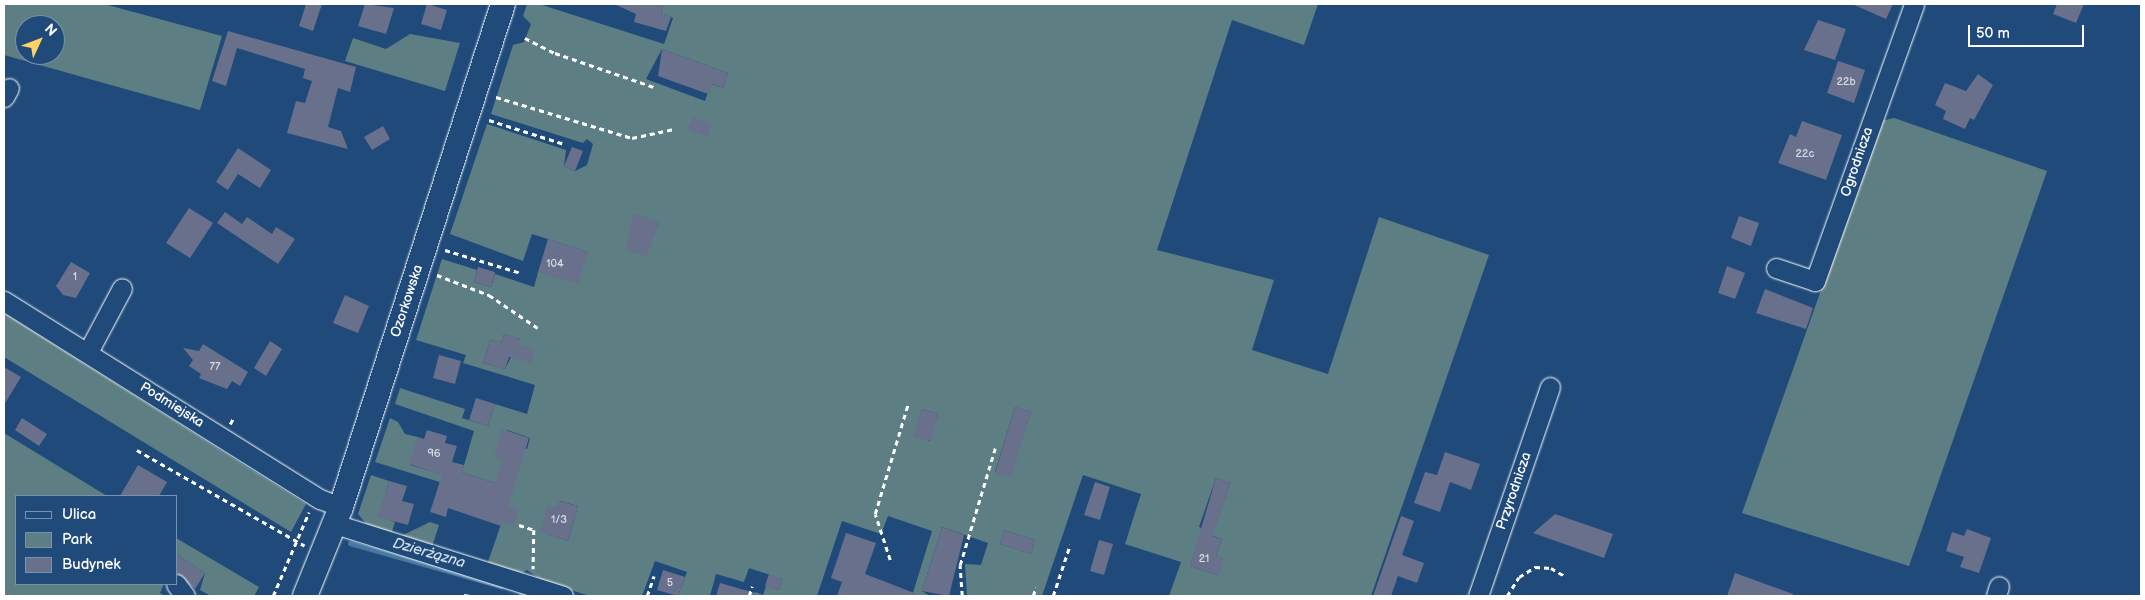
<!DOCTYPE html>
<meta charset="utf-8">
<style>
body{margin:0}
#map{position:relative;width:2145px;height:600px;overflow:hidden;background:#1f4a7a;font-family:"Balsamiq Sans",sans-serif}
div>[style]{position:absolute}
.green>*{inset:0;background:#5d7f83}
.stream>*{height:4.5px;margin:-2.25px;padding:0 2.25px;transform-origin:2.25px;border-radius:2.25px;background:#4778a4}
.building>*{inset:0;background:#68708b}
.path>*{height:2.5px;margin-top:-1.25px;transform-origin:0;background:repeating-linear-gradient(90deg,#fff 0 5px,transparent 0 9px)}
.roads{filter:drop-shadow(0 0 1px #fff) drop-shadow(0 0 1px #fff)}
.minor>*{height:19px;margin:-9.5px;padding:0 9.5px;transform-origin:9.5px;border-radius:9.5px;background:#1f4a7a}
.major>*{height:24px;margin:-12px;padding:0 12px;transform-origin:12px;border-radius:12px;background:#1f4a7a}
span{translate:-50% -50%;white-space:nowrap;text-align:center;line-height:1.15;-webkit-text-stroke:4.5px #1f4a7a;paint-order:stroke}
.number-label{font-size:11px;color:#d9dbe2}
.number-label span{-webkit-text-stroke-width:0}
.street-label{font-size:14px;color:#fff}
.water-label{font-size:15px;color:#d1dde8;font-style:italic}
.frame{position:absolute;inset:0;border:5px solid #fff;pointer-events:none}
.legend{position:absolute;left:15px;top:495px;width:162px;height:90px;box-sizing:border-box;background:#1f4a7a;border:1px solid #7992af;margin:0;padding:6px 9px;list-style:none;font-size:15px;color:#fff}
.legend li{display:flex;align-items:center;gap:10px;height:25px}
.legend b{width:25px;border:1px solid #7992af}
.north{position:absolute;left:15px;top:15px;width:50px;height:50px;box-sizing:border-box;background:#1f4a7a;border:1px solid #7992af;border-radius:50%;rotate:47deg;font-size:14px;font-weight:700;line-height:20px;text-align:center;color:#fff}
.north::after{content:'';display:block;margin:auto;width:18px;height:22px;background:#ffd166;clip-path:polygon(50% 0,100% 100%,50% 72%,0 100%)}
.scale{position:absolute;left:1968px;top:25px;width:116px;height:22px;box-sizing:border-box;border:2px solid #fff;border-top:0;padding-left:6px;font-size:15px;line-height:18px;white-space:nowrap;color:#fff;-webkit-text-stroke:4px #1f4a7a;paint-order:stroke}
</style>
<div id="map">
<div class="green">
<i style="clip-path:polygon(evenodd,4px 4px,104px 4px,222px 36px,200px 110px,4px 55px,4px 4px,25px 25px,55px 25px,55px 55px,25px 55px,25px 25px)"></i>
<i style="clip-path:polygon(evenodd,527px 4px,539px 4px,664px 44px,673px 18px,661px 13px,664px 4px,1318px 4px,1304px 45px,1232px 20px,1157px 250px,1274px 280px,1252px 350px,1328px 374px,1379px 217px,1489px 255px,1371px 596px,1169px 596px,1181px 562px,1125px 544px,1141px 494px,1083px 475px,1042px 596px,967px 596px,965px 564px,981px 565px,988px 543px,942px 527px,922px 591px,930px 596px,912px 596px,932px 531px,888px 516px,881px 534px,842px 521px,817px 596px,753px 596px,755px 592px,763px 595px,766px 586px,779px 590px,782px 579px,749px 568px,744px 582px,716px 574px,710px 596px,678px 596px,687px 572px,655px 561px,642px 596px,590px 596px,542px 581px,527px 570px,519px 575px,487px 565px,513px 489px,462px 472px,474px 431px,395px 404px,400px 388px,465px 409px,462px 418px,488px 426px,495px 404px,527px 414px,535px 385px,463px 363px,466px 355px,416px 340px,442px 259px,477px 270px,474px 282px,491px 287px,495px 274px,534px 287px,538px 272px,588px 252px,532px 234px,523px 261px,450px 234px,487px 124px,566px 150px,564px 166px,575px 171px,587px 165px,593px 144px,587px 139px,583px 143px,491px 114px,513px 45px,524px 42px,531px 24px,523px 16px,527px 4px,662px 49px,728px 73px,723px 88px,711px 84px,705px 101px,646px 79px,662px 49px,527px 4px,504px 334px,520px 339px,505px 369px,483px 363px,490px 340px,502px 343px,504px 334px,527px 4px,1015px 407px,1031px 412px,1010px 477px,995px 472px,1015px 407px,527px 4px,922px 409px,938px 414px,930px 441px,914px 436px,922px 409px,527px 4px,507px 430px,530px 438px,527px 449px,503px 441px,507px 430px,527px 4px,1216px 478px,1230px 483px,1213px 532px,1199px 527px,1216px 478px,527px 4px,560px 501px,578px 506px,568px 541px,541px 532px,548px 506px,557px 508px,560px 501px,527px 4px,1004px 530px,1035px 540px,1031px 554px,1000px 544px,1004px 530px,527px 4px,1201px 532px,1222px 539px,1216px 556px,1223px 559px,1218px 575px,1190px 566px,1201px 532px)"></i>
<i style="clip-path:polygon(410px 34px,460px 43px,445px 91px,345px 61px,353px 38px,386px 49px)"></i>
<i style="clip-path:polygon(1894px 118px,2047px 171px,1909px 566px,1742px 513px,1881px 121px)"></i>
<i style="clip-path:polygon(4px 313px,306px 504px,291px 532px,4px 357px)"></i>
<i style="clip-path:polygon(390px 418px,398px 422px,405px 434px,418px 437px,410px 465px,437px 473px,439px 466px,446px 484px,375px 462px)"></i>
<i style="clip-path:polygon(4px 433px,107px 496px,16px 496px,16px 584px,164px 584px,160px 593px,165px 596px,4px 596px)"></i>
<i style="clip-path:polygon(371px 475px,389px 481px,379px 516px,395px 522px,391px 535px,370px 528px,358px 514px)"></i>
<i style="clip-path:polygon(430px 522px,439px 525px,432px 547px,399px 537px)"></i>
<i style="clip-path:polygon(176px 538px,259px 587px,254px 596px,211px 596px,200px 590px,205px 573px,176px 554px)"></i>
</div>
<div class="stream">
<i style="left:350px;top:543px;width:157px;rotate:15.9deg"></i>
<i style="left:521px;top:593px;width:10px;rotate:17deg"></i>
</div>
<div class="building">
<i style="clip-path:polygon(306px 4px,322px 4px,313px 31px,299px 26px)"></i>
<i style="clip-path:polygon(365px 4px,394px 8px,386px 34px,358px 26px)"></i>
<i style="clip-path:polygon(427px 4px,447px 10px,441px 30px,421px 24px)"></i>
<i style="clip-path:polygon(614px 4px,664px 4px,661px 13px,671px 17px,666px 31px,634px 22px,636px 14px)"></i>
<i style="clip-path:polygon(1852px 4px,1893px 4px,1886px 19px)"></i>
<i style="clip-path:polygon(2057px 4px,2084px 4px,2076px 23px,2053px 14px)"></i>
<i style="clip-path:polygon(1818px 20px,1846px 29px,1835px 60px,1804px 50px)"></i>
<i style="clip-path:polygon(228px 31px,356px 67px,350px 92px,338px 88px,328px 127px,341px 131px,348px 149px,287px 133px,296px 101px,305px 103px,312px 81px,303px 78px,305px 69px,237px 48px,226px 86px,212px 81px)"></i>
<i style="clip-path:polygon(662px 49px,728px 73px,723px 88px,712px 84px,708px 94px,658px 76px)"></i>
<i style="clip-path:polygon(1838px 61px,1865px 70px,1854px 103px,1827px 93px)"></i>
<i style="clip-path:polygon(1978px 74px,1993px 85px,1974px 120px,1970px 118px,1965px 129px,1943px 119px,1946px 111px,1935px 105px,1945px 83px,1966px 91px)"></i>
<i style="clip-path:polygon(693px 117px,712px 125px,707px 137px,687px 129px)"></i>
<i style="clip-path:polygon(1802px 121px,1842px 135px,1826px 180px,1778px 163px,1790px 134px,1796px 137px)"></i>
<i style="clip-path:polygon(383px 126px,390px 139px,372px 150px,364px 137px)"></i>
<i style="clip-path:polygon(572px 147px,583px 151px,575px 171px,564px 166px)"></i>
<i style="clip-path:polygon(238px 148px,271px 170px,260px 188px,238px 174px,228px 190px,216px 182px)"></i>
<i style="clip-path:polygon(189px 208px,213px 223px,190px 258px,166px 243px)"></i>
<i style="clip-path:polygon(225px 212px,242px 224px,247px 217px,272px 234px,276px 227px,295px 239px,278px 264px,217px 223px)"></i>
<i style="clip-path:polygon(634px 213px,660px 222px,646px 256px,625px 250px)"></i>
<i style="clip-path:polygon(1739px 216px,1759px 223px,1751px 246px,1731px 238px)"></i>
<i style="clip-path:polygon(548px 239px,588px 252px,578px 284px,538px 272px)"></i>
<i style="clip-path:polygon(71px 262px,90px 273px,76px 298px,63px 295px,56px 286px)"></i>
<i style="clip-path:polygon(1727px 266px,1745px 273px,1735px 299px,1718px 293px)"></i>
<i style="clip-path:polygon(478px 267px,495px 272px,491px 287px,474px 282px)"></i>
<i style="clip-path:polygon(1765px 289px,1813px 308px,1806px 329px,1756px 313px)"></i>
<i style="clip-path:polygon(345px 295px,369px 306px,358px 333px,333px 323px)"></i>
<i style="clip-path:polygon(504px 334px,520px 339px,518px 345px,535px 350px,532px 363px,509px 357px,505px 369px,483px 363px,490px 340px,502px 343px)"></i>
<i style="clip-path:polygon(270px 341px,282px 349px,266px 376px,254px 368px)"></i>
<i style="clip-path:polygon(203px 344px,248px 372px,240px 386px,232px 381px,227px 389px,199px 378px,201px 374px,189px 366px,193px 360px,183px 348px,199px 351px)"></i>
<i style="clip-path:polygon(439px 355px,461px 361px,455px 384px,433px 378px)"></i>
<i style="clip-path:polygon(4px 367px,21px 377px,4px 405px)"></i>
<i style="clip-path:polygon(476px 398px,495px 404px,488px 426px,469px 420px)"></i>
<i style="clip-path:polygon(1015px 407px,1031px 412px,1011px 478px,995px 473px)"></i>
<i style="clip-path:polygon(922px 409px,938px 414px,931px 441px,913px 437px)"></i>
<i style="clip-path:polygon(22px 418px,47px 434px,39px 446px,15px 430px)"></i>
<i style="clip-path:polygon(502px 429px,529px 438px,508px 506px,519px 509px,514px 526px,502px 522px,501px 526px,448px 508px,446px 517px,430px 512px,442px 475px,409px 464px,418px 437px,424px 439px,427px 430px,447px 436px,445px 443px,457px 446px,452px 462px,464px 465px,462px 472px,495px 483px,502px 460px,494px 457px)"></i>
<i style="clip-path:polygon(1445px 452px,1480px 464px,1471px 490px,1450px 482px,1440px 512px,1414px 503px,1425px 472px,1437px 475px)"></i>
<i style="clip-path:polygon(138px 465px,167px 482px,159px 496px,120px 496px)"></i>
<i style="clip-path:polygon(1216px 478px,1230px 483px,1212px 536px,1222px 539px,1216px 556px,1224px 559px,1218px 575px,1190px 566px)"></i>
<i style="clip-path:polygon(389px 481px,407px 486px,402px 501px,414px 504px,408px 525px,378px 517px)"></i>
<i style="clip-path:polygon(1095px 482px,1110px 487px,1100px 520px,1084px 515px)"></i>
<i style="clip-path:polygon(559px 501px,578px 506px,568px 541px,540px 532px,548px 505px,557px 508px)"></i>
<i style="clip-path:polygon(1555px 514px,1613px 534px,1604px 558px,1533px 533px)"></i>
<i style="clip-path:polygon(1401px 516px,1414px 521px,1402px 555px,1424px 563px,1417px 583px,1398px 576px,1391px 596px,1373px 596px)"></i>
<i style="clip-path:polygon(942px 527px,964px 535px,949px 596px,922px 591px)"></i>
<i style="clip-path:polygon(1967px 529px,1991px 538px,1979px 573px,1960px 567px,1964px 557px,1946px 551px,1952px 532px,1964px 536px)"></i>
<i style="clip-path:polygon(1004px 530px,1035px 540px,1031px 554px,1000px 544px)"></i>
<i style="clip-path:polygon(846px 533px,876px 543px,865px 574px,922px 596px,837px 596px,842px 582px,831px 578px)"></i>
<i style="clip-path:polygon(1099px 540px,1113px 544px,1104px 575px,1090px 571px)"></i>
<i style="clip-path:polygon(176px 554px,205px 573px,195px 589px,176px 573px)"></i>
<i style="clip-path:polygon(663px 570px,685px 577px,678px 596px,657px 590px)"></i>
<i style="clip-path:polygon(1735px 573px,1793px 594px,1793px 596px,1727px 596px)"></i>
<i style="clip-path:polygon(769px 574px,782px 579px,779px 590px,765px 586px)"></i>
<i style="clip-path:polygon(720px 583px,755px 593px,754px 596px,716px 596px)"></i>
</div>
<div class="path">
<i style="left:525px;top:38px;width:34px;rotate:27deg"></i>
<i style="left:555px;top:53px;width:105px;rotate:19deg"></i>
<i style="left:496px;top:97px;width:142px;rotate:16.8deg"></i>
<i style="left:632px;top:138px;width:43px;rotate:-12.1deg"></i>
<i style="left:489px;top:120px;width:79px;rotate:17.7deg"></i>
<i style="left:445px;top:250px;width:79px;rotate:16.8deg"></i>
<i style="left:437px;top:275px;width:56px;rotate:21deg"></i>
<i style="left:489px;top:295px;width:59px;rotate:34deg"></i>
<i style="left:230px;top:424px;width:8px;rotate:-60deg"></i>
<i style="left:137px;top:450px;width:193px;rotate:29.7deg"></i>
<i style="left:519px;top:525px;width:16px;rotate:18deg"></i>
<i style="left:534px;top:530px;width:39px;rotate:91deg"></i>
<i style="left:890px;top:560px;width:48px;rotate:-108.1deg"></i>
<i style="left:875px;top:514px;width:115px;rotate:-73.3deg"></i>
<i style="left:464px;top:595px;width:7px;rotate:8deg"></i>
<i style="left:273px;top:596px;width:91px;rotate:-66.8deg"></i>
<i style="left:647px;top:596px;width:21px;rotate:-71deg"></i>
<i style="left:749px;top:596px;width:10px;rotate:-73deg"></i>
<i style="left:962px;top:596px;width:31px;rotate:-94deg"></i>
<i style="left:960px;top:565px;width:125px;rotate:-73.3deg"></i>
<i style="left:1033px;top:596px;width:9px;rotate:-72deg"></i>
<i style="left:1053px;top:596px;width:54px;rotate:-71.6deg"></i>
<i style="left:1507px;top:596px;width:22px;rotate:-58deg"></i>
<i style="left:1519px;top:577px;width:19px;rotate:-32deg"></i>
<i style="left:1535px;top:567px;width:16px;rotate:4deg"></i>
<i style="left:1551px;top:568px;width:16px;rotate:30deg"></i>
</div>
<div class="roads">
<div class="minor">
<i style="left:4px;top:97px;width:10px;rotate:-61deg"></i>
<i style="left:1776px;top:268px;width:41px;rotate:18.4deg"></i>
<i style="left:1815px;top:281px;width:294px;rotate:-70.3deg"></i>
<i style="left:4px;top:301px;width:373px;rotate:32.1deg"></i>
<i style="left:320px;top:499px;width:22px;rotate:21deg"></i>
<i style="left:88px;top:352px;width:72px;rotate:-62deg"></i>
<i style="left:335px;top:524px;width:239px;rotate:17.5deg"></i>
<i style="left:176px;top:584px;width:15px;rotate:53deg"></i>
<i style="left:1478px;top:596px;width:221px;rotate:-71deg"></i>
<i style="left:1996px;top:596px;width:10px;rotate:-73deg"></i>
</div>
<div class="major">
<i style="left:305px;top:596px;width:96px;rotate:-68deg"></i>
<i style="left:341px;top:507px;width:528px;rotate:-72.15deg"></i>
</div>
</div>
<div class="number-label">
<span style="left:1846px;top:82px">22b</span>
<span style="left:1805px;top:154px">22c</span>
<span style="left:555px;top:264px">104</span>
<span style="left:75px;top:277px">1</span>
<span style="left:215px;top:367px">77</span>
<span style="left:434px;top:454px">96</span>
<span style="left:559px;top:520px">1/3</span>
<span style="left:1204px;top:559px">21</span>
<span style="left:670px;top:583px">5</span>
</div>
<div class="street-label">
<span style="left:1857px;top:162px;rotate:-71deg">Ogrodnicza</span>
<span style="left:407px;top:301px;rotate:-72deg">Ozorkowska</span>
<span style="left:172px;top:405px;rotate:32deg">Podmiejska</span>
<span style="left:1514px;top:491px;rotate:-71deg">Przyrodnicza</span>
</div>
<div class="water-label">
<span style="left:429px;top:553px;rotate:16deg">Dzierżązna</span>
</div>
<div class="frame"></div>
<ul class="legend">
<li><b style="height:6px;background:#1f4a7a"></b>Ulica</li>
<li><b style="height:14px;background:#5d7f83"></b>Park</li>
<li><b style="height:14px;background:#68708b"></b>Budynek</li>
</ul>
<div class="north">N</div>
<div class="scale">50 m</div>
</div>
